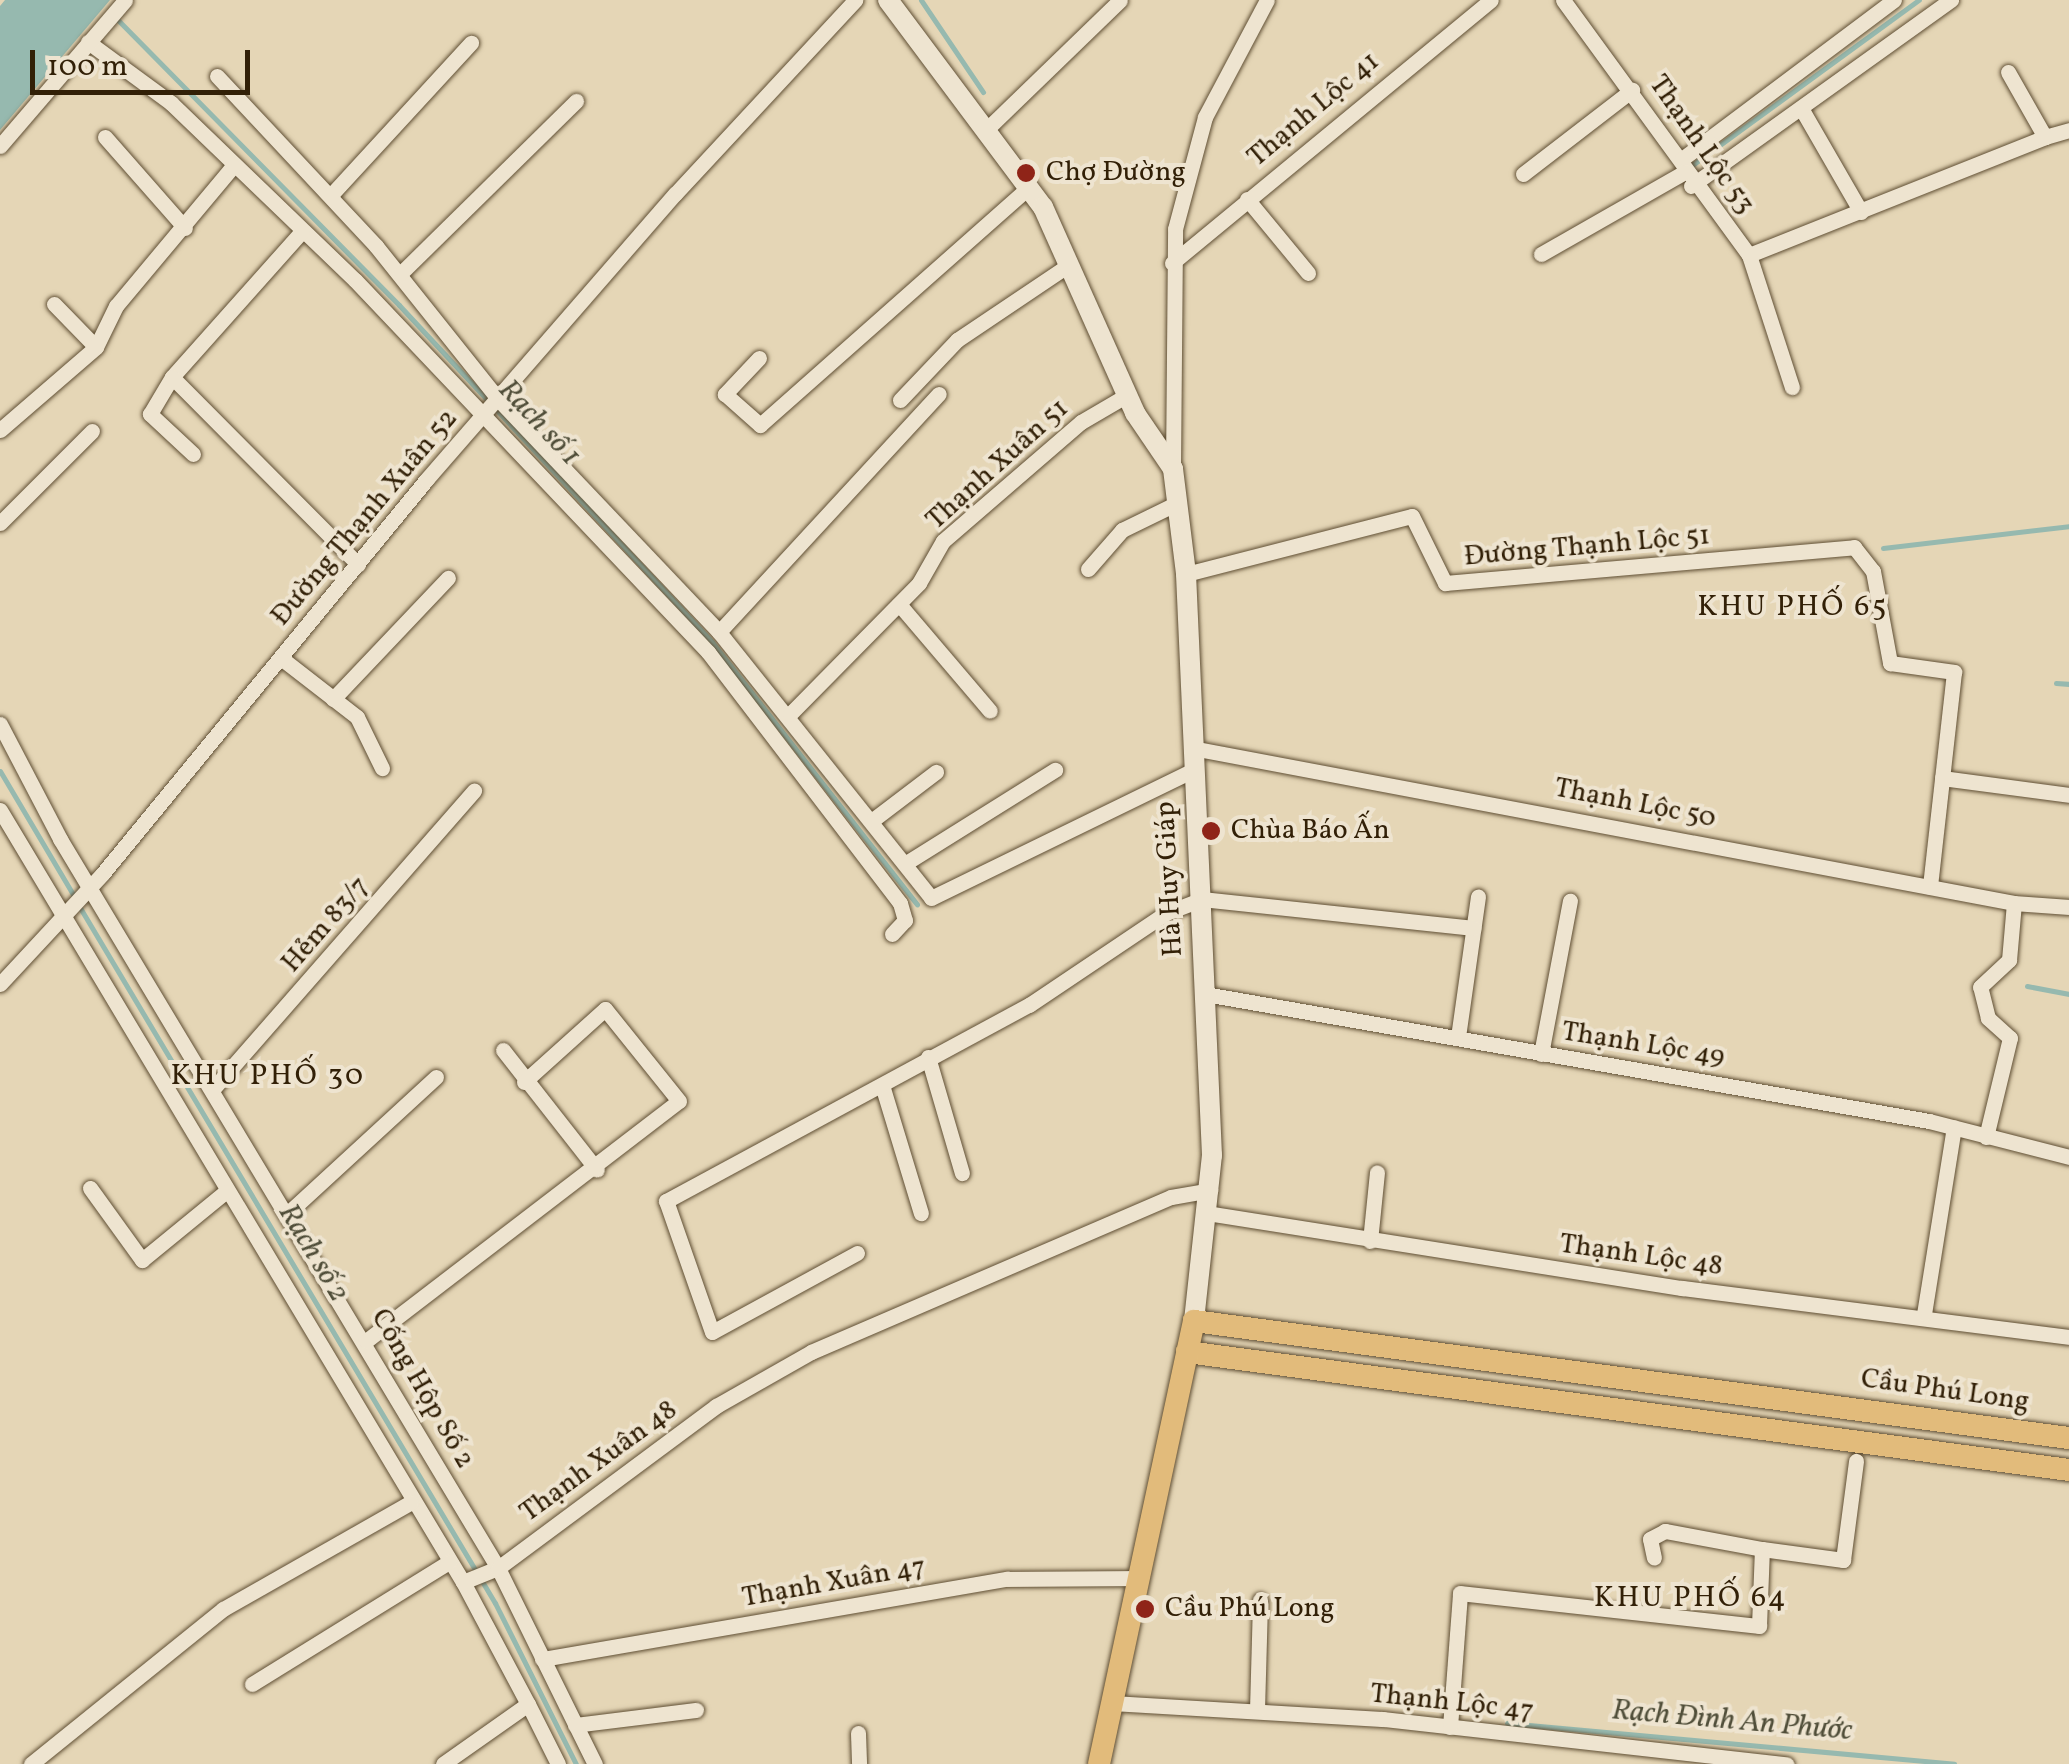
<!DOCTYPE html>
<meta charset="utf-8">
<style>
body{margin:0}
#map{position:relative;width:2069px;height:1764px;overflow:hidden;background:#e5d6b6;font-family:Vollkorn,serif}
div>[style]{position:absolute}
.water>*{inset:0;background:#96b9af}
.stream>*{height:5px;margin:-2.5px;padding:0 2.5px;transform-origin:2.5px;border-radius:2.5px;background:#96b9af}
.roads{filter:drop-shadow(0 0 2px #5f4e33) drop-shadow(0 0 2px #5f4e33)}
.street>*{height:15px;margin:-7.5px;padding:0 7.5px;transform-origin:7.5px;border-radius:7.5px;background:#eee4d0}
.secondary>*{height:20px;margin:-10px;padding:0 10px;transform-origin:10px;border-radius:10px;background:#eee4d0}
.primary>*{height:22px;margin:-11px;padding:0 11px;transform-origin:11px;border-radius:11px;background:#e2bb7b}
.dots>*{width:28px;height:28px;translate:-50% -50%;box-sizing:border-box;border:5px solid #eee4d0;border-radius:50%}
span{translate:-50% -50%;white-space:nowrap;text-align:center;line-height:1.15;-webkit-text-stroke:8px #eee4d0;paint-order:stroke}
.street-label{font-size:28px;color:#322007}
.poi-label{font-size:28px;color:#322007}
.left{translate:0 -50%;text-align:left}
.water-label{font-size:30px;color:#504e39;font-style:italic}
.neighbourhood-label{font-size:30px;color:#322007;letter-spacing:2.5px}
.scale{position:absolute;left:30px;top:50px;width:220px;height:45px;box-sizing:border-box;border:5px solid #322007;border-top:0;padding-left:12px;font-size:30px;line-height:35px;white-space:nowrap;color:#322007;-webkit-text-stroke:8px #eee4d0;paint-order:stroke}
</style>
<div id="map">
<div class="water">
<i style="clip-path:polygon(5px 0,110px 0,0 130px,0 6px)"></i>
</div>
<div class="stream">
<i style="left:921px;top:0;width:111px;rotate:56deg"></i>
<i style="left:114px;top:16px;width:406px;rotate:45.4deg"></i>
<i style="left:399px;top:305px;width:460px;rotate:47.1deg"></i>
<i style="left:712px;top:642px;width:333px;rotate:52deg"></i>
<i style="left:1691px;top:166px;width:282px;rotate:-36.1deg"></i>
<i style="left:1883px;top:548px;width:187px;rotate:-6.7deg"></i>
<i style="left:2056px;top:683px;width:13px;rotate:4deg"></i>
<i style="left:0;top:771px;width:145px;rotate:59.4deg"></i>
<i style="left:79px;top:906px;width:812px;rotate:59.17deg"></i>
<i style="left:495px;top:1603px;width:180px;rotate:63.3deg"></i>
<i style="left:2027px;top:986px;width:43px;rotate:10.8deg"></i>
<i style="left:1507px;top:1723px;width:449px;rotate:5.2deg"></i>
</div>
<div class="roads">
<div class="street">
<i style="left:1563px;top:0;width:316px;rotate:53.9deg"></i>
<i style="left:1749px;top:255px;width:139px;rotate:72deg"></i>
<i style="left:88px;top:42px;width:103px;rotate:36.3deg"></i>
<i style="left:171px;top:103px;width:255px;rotate:43.9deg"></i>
<i style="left:355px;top:280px;width:513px;rotate:46.5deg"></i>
<i style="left:708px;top:652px;width:316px;rotate:52.6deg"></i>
<i style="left:900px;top:903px;width:18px;rotate:74deg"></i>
<i style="left:905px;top:920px;width:19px;rotate:133deg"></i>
<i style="left:2008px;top:72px;width:75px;rotate:60.4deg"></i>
<i style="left:2045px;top:137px;width:25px;rotate:-16deg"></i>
<i style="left:217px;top:76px;width:233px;rotate:46.9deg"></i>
<i style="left:376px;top:246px;width:196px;rotate:51.4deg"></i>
<i style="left:498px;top:399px;width:321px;rotate:46.5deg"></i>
<i style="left:719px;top:632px;width:340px;rotate:51.4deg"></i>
<i style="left:931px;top:898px;width:292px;rotate:-26deg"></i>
<i style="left:1801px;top:108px;width:120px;rotate:60deg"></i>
<i style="left:987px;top:129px;width:185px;rotate:-44.1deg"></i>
<i style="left:105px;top:137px;width:121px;rotate:48.7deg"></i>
<i style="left:0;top:146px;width:192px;rotate:-49.4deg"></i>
<i style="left:1682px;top:159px;width:265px;rotate:-36.9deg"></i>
<i style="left:1523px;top:174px;width:138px;rotate:-37.6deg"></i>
<i style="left:1691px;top:186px;width:320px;rotate:-35.6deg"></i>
<i style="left:331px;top:195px;width:207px;rotate:-47.4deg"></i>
<i style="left:1247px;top:199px;width:96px;rotate:50.5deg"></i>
<i style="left:1541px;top:254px;width:166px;rotate:-29.7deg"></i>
<i style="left:1749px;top:255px;width:319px;rotate:-21.7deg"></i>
<i style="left:1172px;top:263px;width:413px;rotate:-39.5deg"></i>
<i style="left:400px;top:274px;width:247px;rotate:-44.5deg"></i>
<i style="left:54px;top:304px;width:60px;rotate:45.7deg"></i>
<i style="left:759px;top:358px;width:50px;rotate:133.4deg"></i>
<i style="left:725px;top:394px;width:47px;rotate:41.5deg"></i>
<i style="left:760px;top:425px;width:359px;rotate:-41.5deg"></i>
<i style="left:172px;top:377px;width:195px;rotate:-48.3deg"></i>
<i style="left:900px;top:400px;width:83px;rotate:-46.5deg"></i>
<i style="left:957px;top:340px;width:136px;rotate:-33.9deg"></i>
<i style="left:0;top:430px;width:127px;rotate:-40.8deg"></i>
<i style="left:96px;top:347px;width:46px;rotate:-64deg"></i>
<i style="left:116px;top:306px;width:182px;rotate:-50.1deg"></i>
<i style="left:193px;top:454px;width:59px;rotate:-137.1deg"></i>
<i style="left:150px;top:414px;width:43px;rotate:-59.3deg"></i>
<i style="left:172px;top:377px;width:264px;rotate:45.2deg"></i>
<i style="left:1173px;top:469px;width:240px;rotate:-89.5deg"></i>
<i style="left:1175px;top:229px;width:116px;rotate:-75deg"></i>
<i style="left:1205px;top:117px;width:132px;rotate:-62.1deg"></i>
<i style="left:0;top:523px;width:130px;rotate:-45deg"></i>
<i style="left:1088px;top:569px;width:52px;rotate:-48.9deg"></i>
<i style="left:1122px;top:530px;width:61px;rotate:-26.1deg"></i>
<i style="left:1186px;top:574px;width:233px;rotate:-14.4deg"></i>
<i style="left:1412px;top:516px;width:75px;rotate:63.8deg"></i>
<i style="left:1445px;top:583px;width:411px;rotate:-5deg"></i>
<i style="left:1854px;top:547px;width:31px;rotate:52deg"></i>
<i style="left:1873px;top:571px;width:94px;rotate:79.5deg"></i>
<i style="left:1890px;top:663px;width:65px;rotate:8deg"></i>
<i style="left:1954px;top:672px;width:216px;rotate:96.4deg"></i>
<i style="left:899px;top:604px;width:140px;rotate:49.6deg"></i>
<i style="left:719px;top:632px;width:324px;rotate:-47.3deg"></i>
<i style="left:281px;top:658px;width:96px;rotate:37.8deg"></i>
<i style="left:357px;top:717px;width:57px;rotate:63.9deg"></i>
<i style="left:333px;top:699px;width:167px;rotate:-46.5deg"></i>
<i style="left:790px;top:714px;width:184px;rotate:-45.4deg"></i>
<i style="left:919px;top:583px;width:48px;rotate:-60.3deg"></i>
<i style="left:943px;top:541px;width:182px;rotate:-40.8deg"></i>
<i style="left:1081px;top:422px;width:53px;rotate:-30.4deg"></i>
<i style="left:0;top:724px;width:130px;rotate:62.4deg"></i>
<i style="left:60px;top:839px;width:850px;rotate:59deg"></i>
<i style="left:498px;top:1568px;width:219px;rotate:63.7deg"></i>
<i style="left:1192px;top:748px;width:836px;rotate:10.68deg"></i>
<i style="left:2014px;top:903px;width:55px;rotate:4.2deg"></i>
<i style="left:1942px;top:778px;width:128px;rotate:7.6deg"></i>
<i style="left:0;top:810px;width:900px;rotate:59.05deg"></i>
<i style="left:463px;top:1582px;width:138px;rotate:62deg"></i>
<i style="left:528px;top:1704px;width:104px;rotate:144.8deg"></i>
<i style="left:874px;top:819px;width:78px;rotate:-37.2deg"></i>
<i style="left:906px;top:863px;width:176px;rotate:-32deg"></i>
<i style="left:0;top:984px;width:151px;rotate:-47.1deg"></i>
<i style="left:103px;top:873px;width:509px;rotate:-50.58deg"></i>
<i style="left:426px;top:480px;width:379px;rotate:-49deg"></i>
<i style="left:675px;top:194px;width:265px;rotate:-47.1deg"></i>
<i style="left:1205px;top:994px;width:735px;rotate:9.95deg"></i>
<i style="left:1929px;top:1121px;width:145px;rotate:14.4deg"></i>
<i style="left:1458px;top:1037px;width:142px;rotate:-81.9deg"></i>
<i style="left:503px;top:1050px;width:152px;rotate:51.9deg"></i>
<i style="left:1541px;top:1054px;width:156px;rotate:-79.3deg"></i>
<i style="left:928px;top:1057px;width:121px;rotate:73.7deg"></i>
<i style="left:882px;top:1085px;width:134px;rotate:73.1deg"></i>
<i style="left:212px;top:1090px;width:398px;rotate:-48.8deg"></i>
<i style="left:1986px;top:1137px;width:102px;rotate:-76.4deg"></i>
<i style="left:2010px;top:1038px;width:30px;rotate:-138deg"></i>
<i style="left:1988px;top:1018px;width:32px;rotate:-104deg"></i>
<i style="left:1980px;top:987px;width:40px;rotate:-43deg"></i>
<i style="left:2009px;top:960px;width:57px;rotate:-85deg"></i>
<i style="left:90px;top:1188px;width:89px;rotate:54.2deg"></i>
<i style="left:142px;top:1260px;width:107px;rotate:-39.3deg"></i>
<i style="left:288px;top:1213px;width:201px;rotate:-42.6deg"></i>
<i style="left:1207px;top:1213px;width:481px;rotate:9deg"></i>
<i style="left:1682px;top:1288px;width:390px;rotate:7.2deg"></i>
<i style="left:1370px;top:1241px;width:69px;rotate:-84.2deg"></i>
<i style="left:857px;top:1253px;width:165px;rotate:151.4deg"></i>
<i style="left:712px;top:1332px;width:139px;rotate:-109.3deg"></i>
<i style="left:666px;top:1201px;width:413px;rotate:-28.4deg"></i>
<i style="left:1029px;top:1005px;width:165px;rotate:-33.9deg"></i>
<i style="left:1166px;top:913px;width:39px;rotate:-21deg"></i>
<i style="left:1202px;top:899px;width:273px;rotate:6.1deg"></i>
<i style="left:1924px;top:1314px;width:189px;rotate:-80.9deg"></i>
<i style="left:366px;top:1341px;width:394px;rotate:-37.5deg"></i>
<i style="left:679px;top:1101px;width:118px;rotate:-128.8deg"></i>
<i style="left:605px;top:1009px;width:109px;rotate:138deg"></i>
<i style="left:1762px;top:1549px;width:82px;rotate:7.7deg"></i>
<i style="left:1843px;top:1560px;width:100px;rotate:-82.5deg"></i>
<i style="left:463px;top:1582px;width:38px;rotate:-22deg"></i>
<i style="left:498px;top:1568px;width:272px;rotate:-36.6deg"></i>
<i style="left:716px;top:1406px;width:109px;rotate:-29.6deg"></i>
<i style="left:811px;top:1352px;width:392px;rotate:-23.3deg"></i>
<i style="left:1171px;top:1197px;width:40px;rotate:-10deg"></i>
<i style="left:542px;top:1659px;width:472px;rotate:-9.8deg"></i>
<i style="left:1007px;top:1579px;width:129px;rotate:-0.4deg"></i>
<i style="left:252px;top:1684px;width:232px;rotate:-31.8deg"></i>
<i style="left:1111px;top:1703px;width:272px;rotate:3.4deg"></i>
<i style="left:1383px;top:1719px;width:406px;rotate:6.4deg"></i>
<i style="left:528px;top:1704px;width:67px;rotate:63.4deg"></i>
<i style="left:1257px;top:1710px;width:110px;rotate:-88.4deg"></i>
<i style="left:575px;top:1725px;width:122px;rotate:-7.1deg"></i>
<i style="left:1450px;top:1727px;width:134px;rotate:-85.7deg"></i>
<i style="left:1460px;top:1593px;width:301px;rotate:6.3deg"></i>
<i style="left:1759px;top:1626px;width:77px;rotate:-87.8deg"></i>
<i style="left:1762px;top:1549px;width:99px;rotate:-169.5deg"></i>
<i style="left:1665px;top:1531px;width:17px;rotate:152deg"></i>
<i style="left:1650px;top:1539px;width:19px;rotate:78deg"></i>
<i style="left:858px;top:1733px;width:31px;rotate:88deg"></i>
<i style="left:31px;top:1764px;width:247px;rotate:-38.9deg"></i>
<i style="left:223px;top:1609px;width:216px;rotate:-29.6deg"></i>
</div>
<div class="secondary">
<i style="left:888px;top:0;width:259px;rotate:53.2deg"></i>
<i style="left:1043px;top:207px;width:226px;rotate:65.9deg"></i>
<i style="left:1135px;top:413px;width:68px;rotate:55.8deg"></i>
<i style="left:1173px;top:469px;width:106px;rotate:82.9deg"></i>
<i style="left:1186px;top:574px;width:582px;rotate:87.44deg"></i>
<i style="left:1212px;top:1155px;width:167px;rotate:96.2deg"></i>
</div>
<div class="primary">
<i style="left:1187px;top:1352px;width:890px;rotate:7.62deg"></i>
<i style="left:1099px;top:1764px;width:453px;rotate:-77.9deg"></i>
<i style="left:1194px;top:1321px;width:883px;rotate:7.62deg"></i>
</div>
</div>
<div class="dots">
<i style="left:1026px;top:173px;background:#8f2418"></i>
<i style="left:1211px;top:831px;background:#8f2418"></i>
<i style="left:1145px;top:1609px;background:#8f2418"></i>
</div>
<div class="street-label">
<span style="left:1314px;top:110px;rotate:-40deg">Thạnh Lộc 41</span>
<span style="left:1701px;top:145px;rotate:55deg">Thạnh Lộc 53</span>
<span style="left:998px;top:465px;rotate:-42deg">Thạnh Xuân 51</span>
<span style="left:365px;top:518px;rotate:-50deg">Đường Thạnh Xuân 52</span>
<span style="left:1587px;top:547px;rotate:-5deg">Đường Thạnh Lộc 51</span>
<span style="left:1635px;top:804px;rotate:11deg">Thạnh Lộc 50</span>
<span style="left:1170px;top:879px;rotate:-93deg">Hà Huy Giáp</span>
<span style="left:326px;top:925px;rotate:-49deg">Hẻm 83/7</span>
<span style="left:1643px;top:1045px;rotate:9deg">Thạnh Lộc 49</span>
<span style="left:1641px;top:1256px;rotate:8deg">Thạnh Lộc 48</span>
<span style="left:422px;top:1389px;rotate:60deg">Cống Hộp Số 2</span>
<span style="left:1945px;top:1391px;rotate:8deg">Cầu Phú Long</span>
<span style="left:599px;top:1462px;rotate:-36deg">Thạnh Xuân 48</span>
<span style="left:834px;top:1583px;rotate:-10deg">Thạnh Xuân 47</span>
<span style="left:1452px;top:1703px;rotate:6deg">Thạnh Lộc 47</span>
</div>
<div class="poi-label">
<span class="left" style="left:1046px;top:173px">Chợ Đường</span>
<span class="left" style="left:1231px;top:831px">Chùa Báo Ấn</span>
<span class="left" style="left:1165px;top:1609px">Cầu Phú Long</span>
</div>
<div class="water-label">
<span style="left:539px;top:423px;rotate:47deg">Rạch số 1</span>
<span style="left:313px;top:1253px;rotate:59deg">Rạch số 2</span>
<span style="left:1732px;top:1721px;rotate:5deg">Rạch Đình An Phước</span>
</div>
<div class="neighbourhood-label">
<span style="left:1793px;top:607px">KHU PHỐ 65</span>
<span style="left:268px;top:1076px">KHU PHỐ 30</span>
<span style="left:1691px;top:1598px">KHU PHỐ 64</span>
</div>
<div class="scale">100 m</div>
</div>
